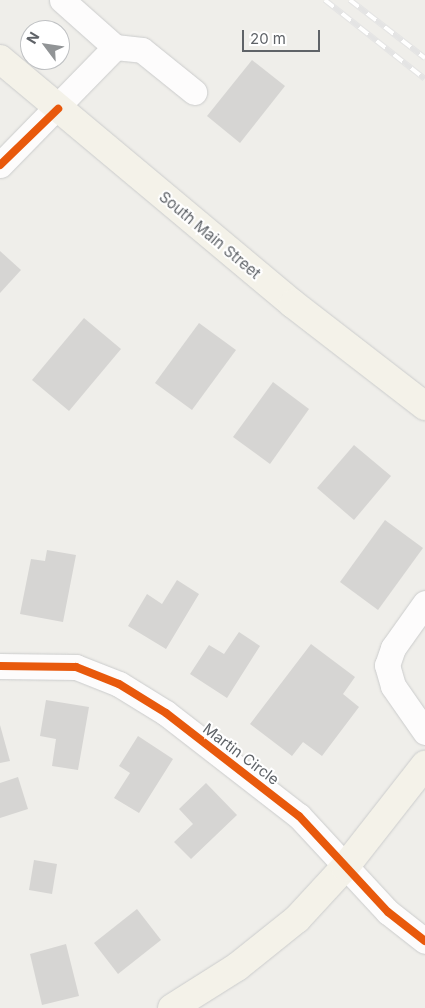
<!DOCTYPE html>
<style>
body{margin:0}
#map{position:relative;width:425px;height:1008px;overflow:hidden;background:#efeeea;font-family:Inter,sans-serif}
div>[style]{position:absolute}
.building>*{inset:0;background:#d6d5d3}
.roads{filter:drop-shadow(0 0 1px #cbcccc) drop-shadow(0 0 1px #cbcccc)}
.minor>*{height:25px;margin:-12.5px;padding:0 12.5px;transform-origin:12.5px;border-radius:12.5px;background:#fdfcfc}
.major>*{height:28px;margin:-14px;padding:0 14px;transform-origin:14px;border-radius:14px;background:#f4f2e9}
.rail>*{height:5.5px;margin-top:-2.75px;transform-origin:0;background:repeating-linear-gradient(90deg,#fff 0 11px,#e4e4e4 0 22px);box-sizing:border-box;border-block:1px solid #e4e4e4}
.cycleway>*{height:8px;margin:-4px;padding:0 4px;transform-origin:4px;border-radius:4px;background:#e8590c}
span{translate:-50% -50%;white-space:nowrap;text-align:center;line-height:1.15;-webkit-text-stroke:4px #fff;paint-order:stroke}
.street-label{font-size:15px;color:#5f6368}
.north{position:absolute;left:20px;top:20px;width:50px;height:50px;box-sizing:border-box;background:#fff;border:1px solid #bfc1c3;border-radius:50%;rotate:301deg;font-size:14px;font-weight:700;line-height:20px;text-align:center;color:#5f6368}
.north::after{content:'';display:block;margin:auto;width:18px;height:22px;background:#919496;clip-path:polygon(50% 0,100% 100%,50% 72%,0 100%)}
.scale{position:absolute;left:242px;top:30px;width:78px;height:22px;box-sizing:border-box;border:2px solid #5f6368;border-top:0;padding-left:6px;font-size:15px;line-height:18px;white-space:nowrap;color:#5f6368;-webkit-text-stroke:4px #fff;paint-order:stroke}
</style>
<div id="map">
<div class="building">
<i style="clip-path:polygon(252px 60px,285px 86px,240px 143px,207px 116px)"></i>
<i style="clip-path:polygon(0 251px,21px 270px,0 293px)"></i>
<i style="clip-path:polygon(84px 318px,121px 349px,69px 411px,32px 380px)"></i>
<i style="clip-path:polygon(199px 323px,236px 350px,192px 410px,155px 383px)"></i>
<i style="clip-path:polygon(273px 382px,309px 409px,270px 464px,233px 437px)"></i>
<i style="clip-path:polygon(354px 445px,391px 476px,354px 520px,317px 488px)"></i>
<i style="clip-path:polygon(385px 520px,423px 548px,378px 610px,340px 582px)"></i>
<i style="clip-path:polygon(47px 550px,76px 555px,63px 622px,20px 614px,31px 559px,45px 561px)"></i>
<i style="clip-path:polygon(177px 580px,199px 594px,166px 649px,128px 626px,147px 594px,162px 604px)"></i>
<i style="clip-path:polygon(239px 632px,260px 646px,227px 698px,190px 674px,209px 645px,224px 654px)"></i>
<i style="clip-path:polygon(311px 644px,355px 677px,343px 694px,359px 707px,322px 756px,303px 742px,292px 756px,250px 724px)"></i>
<i style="clip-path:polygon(46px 700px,89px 707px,78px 770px,52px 766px,56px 739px,40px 736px)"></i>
<i style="clip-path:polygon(0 725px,10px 761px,0 763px)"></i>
<i style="clip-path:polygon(138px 736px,173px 759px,139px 813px,114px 798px,130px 773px,119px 766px)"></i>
<i style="clip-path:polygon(18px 777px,28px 809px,0 818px,0 783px)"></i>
<i style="clip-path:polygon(206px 783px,237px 815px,191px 859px,174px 842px,193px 824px,179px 809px)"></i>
<i style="clip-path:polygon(34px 860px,57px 864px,52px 894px,29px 890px)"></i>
<i style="clip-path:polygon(137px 909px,161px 940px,118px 974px,94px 943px)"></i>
<i style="clip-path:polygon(66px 944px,79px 996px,42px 1005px,30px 954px)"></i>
</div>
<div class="roads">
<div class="minor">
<i style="left:62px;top:0;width:71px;rotate:41.6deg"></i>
<i style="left:115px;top:47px;width:27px;rotate:6deg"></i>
<i style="left:142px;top:50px;width:67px;rotate:38.9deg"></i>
<i style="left:0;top:165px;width:165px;rotate:-45.7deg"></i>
<i style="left:425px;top:603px;width:55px;rotate:125.4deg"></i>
<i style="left:393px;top:648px;width:18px;rotate:109deg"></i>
<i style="left:387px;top:665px;width:22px;rotate:74deg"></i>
<i style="left:393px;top:686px;width:56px;rotate:55.2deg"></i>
<i style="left:0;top:666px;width:76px;rotate:0.8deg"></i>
<i style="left:76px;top:667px;width:46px;rotate:21.6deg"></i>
<i style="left:119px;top:684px;width:55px;rotate:31.7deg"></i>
<i style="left:166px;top:713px;width:168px;rotate:37.8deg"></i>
<i style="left:299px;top:816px;width:131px;rotate:47.2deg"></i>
<i style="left:388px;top:912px;width:47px;rotate:38.1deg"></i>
</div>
<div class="major">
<i style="left:0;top:59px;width:382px;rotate:39.9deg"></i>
<i style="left:293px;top:304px;width:167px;rotate:37.7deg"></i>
<i style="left:172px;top:1008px;width:77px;rotate:-32.2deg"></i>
<i style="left:237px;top:967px;width:77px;rotate:-38.7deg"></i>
<i style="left:297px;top:919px;width:71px;rotate:-47.3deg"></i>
<i style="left:345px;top:867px;width:130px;rotate:-51.9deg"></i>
</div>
</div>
<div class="rail">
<i style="left:325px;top:0;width:127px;rotate:38.3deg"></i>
<i style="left:350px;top:0;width:95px;rotate:37.7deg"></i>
</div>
<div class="cycleway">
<i style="left:0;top:165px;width:81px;rotate:-44deg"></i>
<i style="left:0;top:666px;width:76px;rotate:0.8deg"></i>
<i style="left:76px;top:667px;width:46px;rotate:21.6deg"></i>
<i style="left:119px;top:684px;width:55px;rotate:31.7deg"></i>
<i style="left:166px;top:713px;width:168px;rotate:37.8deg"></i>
<i style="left:299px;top:816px;width:131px;rotate:47.2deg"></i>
<i style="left:388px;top:912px;width:47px;rotate:38.1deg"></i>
</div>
<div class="street-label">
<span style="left:210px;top:235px;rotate:40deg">South Main Street</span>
<span style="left:241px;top:754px;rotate:37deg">Martin Circle</span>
</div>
<div class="north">N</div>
<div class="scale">20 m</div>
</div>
